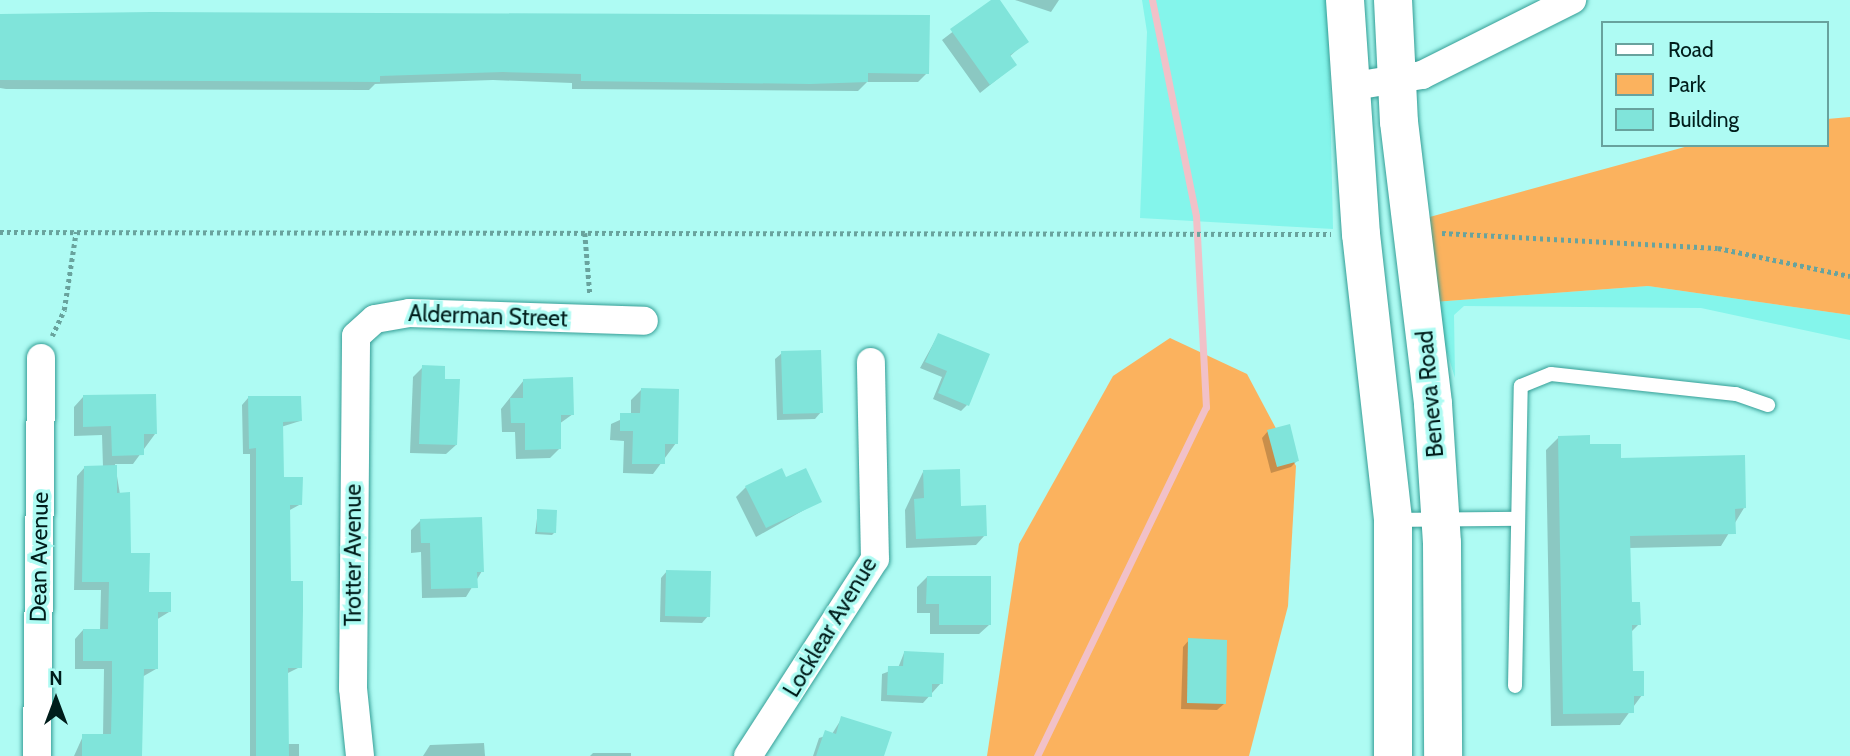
<!DOCTYPE html>
<style>
body{margin:0}
#map{position:relative;width:1850px;height:756px;overflow:hidden;background:#aefbf3;font-family:Cabin,sans-serif}
div>[style]{position:absolute}
.built>*{inset:0;background:#84f5eb}
.green>*{inset:0;background:#fbb25e}
.shadow>*{inset:0;background:#0003}
.stream>*{height:7px;margin:-3.5px;padding:0 3.5px;transform-origin:3.5px;border-radius:3.5px;background:#f1c1c8}
.building>*{inset:0;background:#80e4da}
.path>*{height:4.5px;margin-top:-2.25px;transform-origin:0;background:repeating-linear-gradient(90deg,#69a39d 0 3.5px,transparent 0 7px)}
.roads{filter:drop-shadow(0 0 2px #359e96) drop-shadow(0 0 2px #359e96)}
.lane>*{height:14px;margin:-7px;padding:0 7px;transform-origin:7px;border-radius:7px;background:#fff}
.street>*{height:28px;margin:-14px;padding:0 14px;transform-origin:14px;border-radius:14px;background:#fff}
.secondary>*{height:38px;margin:-19px;padding:0 19px;transform-origin:19px;border-radius:19px;background:#fff}
span{translate:-50% -50%;white-space:nowrap;text-align:center;line-height:1.15;-webkit-text-stroke:7px #aefbf3;paint-order:stroke}
.street-label{font-size:23px;color:#001d1b}
.legend{position:absolute;left:1601px;top:21px;width:228px;height:126px;box-sizing:border-box;background:#aefbf3;border:2px solid #68a29d;margin:0;padding:9px 12px;list-style:none;font-size:21px;color:#001d1b}
.legend li{display:flex;align-items:center;gap:14px;height:35px}
.legend b{width:35px;border:2px solid #68a29d}
.north{position:absolute;left:21px;top:665px;width:70px;height:70px;-webkit-text-stroke:5px #aefbf3;paint-order:stroke;rotate:0deg;font-size:19px;font-weight:700;line-height:28px;text-align:center;color:#001d1b}
.north::after{content:'';display:block;margin:auto;width:24px;height:32px;background:#001d1b;clip-path:polygon(50% 0,100% 100%,50% 72%,0 100%)}
</style>
<div id="map">
<div class="built">
<i style="clip-path:polygon(1142px 0,1328px 0,1333px 229px,1140px 218px,1147px 32px)"></i>
<i style="clip-path:polygon(1648px 286px,1850px 315px,1850px 340px,1701px 308px,1464px 306px,1454px 315px,1455px 378px,1435px 313px,1434px 302px)"></i>
</div>
<div class="green">
<i style="clip-path:polygon(1850px 117px,1850px 315px,1648px 286px,1434px 302px,1426px 218px,1692px 145px,1827px 145px,1827px 119px)"></i>
<i style="clip-path:polygon(1170px 338px,1247px 374px,1296px 466px,1288px 606px,1249px 756px,987px 756px,1019px 544px,1113px 376px)"></i>
</div>
<div class="shadow">
<i style="clip-path:polygon(994px 0,1027px 41px,1009px 57px,1015px 65px,980px 93px,942px 40px)"></i>
<i style="clip-path:polygon(1015px 0,1059px 0,1051px 12px)"></i>
<i style="clip-path:polygon(0 14px,927px 73px,918px 82px,867px 82px,858px 91px,572px 89px,572px 83px,493px 80px,375px 84px,369px 90px,6px 89px,0 88px)"></i>
<i style="clip-path:polygon(938px 335px,967px 405px,961px 411px,933px 399px,942px 377px,920px 368px)"></i>
<i style="clip-path:polygon(782px 353px,821px 412px,815px 419px,777px 420px,775px 359px)"></i>
<i style="clip-path:polygon(423px 367px,443px 381px,456px 445px,446px 454px,410px 453px,413px 377px)"></i>
<i style="clip-path:polygon(524px 380px,573px 414px,559px 424px,560px 448px,550px 458px,516px 459px,515px 432px,502px 432px,501px 409px)"></i>
<i style="clip-path:polygon(641px 390px,676px 443px,653px 474px,623px 473px,624px 441px,610px 440px,611px 424px,631px 415px,631px 400px)"></i>
<i style="clip-path:polygon(83px 397px,155px 434px,133px 464px,115px 464px,130px 555px,147px 593px,169px 612px,156px 620px,156px 669px,142px 677px,138px 756px,74px 756px,83px 736px,103px 736px,104px 669px,75px 669px,75px 639px,83px 630px,100px 630px,101px 590px,74px 590px,77px 476px,85px 467px,103px 467px,102px 435px,74px 436px,74px 407px)"></i>
<i style="clip-path:polygon(248px 398px,300px 421px,281px 427px,283px 479px,301px 504px,288px 511px,287px 561px,300px 667px,286px 674px,287px 744px,299px 744px,299px 756px,250px 756px,250px 454px,243px 454px,242px 405px)"></i>
<i style="clip-path:polygon(1268px 431px,1297px 461px,1291px 467px,1271px 473px,1262px 438px)"></i>
<i style="clip-path:polygon(1559px 437px,1744px 508px,1721px 546px,1629px 548px,1630px 604px,1639px 624px,1630px 633px,1631px 673px,1642px 695px,1620px 725px,1551px 726px,1546px 450px)"></i>
<i style="clip-path:polygon(923px 472px,985px 535px,976px 545px,906px 548px,905px 510px)"></i>
<i style="clip-path:polygon(786px 479px,820px 501px,756px 537px,736px 497px,746px 487px)"></i>
<i style="clip-path:polygon(538px 511px,555px 532px,552px 535px,535px 534px)"></i>
<i style="clip-path:polygon(421px 520px,482px 571px,466px 597px,422px 598px,421px 552px,411px 553px,411px 530px)"></i>
<i style="clip-path:polygon(667px 571px,708px 616px,702px 623px,660px 622px,661px 578px)"></i>
<i style="clip-path:polygon(927px 577px,989px 625px,979px 634px,930px 634px,930px 613px,917px 613px,917px 587px)"></i>
<i style="clip-path:polygon(1189px 640px,1224px 704px,1217px 710px,1181px 709px,1183px 647px)"></i>
<i style="clip-path:polygon(904px 653px,941px 683px,923px 703px,881px 701px,882px 674px,898px 668px)"></i>
<i style="clip-path:polygon(842px 718px,882px 756px,813px 756px,819px 738px,832px 734px)"></i>
<i style="clip-path:polygon(484px 743px,485px 756px,423px 756px,430px 745px)"></i>
<i style="clip-path:polygon(593px 753px,631px 753px,631px 756px,590px 756px)"></i>
</div>
<div class="stream">
<i style="left:1037px;top:756px;width:388px;rotate:-64.2deg"></i>
<i style="left:1206px;top:407px;width:191px;rotate:-93deg"></i>
<i style="left:1196px;top:216px;width:220px;rotate:-101.5deg"></i>
</div>
<div class="building">
<i style="clip-path:polygon(991px 0,1000px 0,1029px 42px,1010px 55px,1017px 65px,990px 85px,950px 29px)"></i>
<i style="clip-path:polygon(151px 12px,930px 15px,929px 74px,868px 73px,868px 82px,810px 84px,581px 81px,581px 74px,503px 72px,380px 76px,380px 82px,0 80px,0 14px)"></i>
<i style="clip-path:polygon(938px 333px,990px 354px,969px 406px,938px 393px,947px 371px,925px 362px)"></i>
<i style="clip-path:polygon(821px 350px,823px 413px,783px 414px,781px 351px)"></i>
<i style="clip-path:polygon(422px 365px,445px 366px,445px 379px,460px 379px,457px 445px,419px 444px)"></i>
<i style="clip-path:polygon(573px 377px,574px 415px,561px 415px,561px 449px,525px 450px,525px 423px,511px 423px,510px 398px,523px 398px,523px 379px)"></i>
<i style="clip-path:polygon(641px 388px,679px 389px,678px 444px,665px 444px,665px 464px,632px 464px,633px 431px,620px 431px,620px 413px,640px 413px)"></i>
<i style="clip-path:polygon(156px 394px,157px 434px,144px 434px,144px 455px,112px 456px,111px 426px,83px 427px,83px 395px)"></i>
<i style="clip-path:polygon(248px 396px,301px 396px,302px 421px,283px 422px,284px 477px,303px 477px,302px 505px,290px 505px,291px 581px,303px 581px,303px 610px,302px 668px,288px 668px,289px 756px,256px 756px,256px 448px,249px 449px)"></i>
<i style="clip-path:polygon(1290px 424px,1299px 461px,1277px 467px,1267px 430px)"></i>
<i style="clip-path:polygon(1590px 435px,1590px 444px,1621px 444px,1621px 458px,1745px 455px,1746px 508px,1735px 509px,1736px 534px,1630px 536px,1632px 602px,1640px 602px,1641px 625px,1632px 625px,1633px 671px,1644px 671px,1644px 696px,1634px 696px,1634px 713px,1563px 714px,1558px 436px)"></i>
<i style="clip-path:polygon(117px 465px,117px 493px,130px 492px,131px 553px,150px 553px,149px 592px,171px 592px,171px 612px,158px 612px,158px 669px,144px 669px,142px 756px,82px 756px,82px 734px,111px 734px,112px 691px,112px 661px,83px 661px,83px 629px,108px 629px,109px 582px,82px 582px,84px 466px)"></i>
<i style="clip-path:polygon(782px 468px,786px 477px,806px 468px,822px 502px,766px 528px,745px 486px)"></i>
<i style="clip-path:polygon(960px 469px,961px 506px,986px 505px,987px 536px,916px 539px,914px 499px,924px 498px,923px 470px)"></i>
<i style="clip-path:polygon(537px 509px,557px 510px,556px 533px,537px 532px)"></i>
<i style="clip-path:polygon(482px 517px,484px 572px,477px 572px,478px 588px,431px 589px,430px 543px,421px 543px,420px 519px)"></i>
<i style="clip-path:polygon(666px 570px,711px 571px,710px 617px,665px 616px)"></i>
<i style="clip-path:polygon(927px 576px,991px 576px,991px 625px,939px 625px,939px 604px,926px 604px)"></i>
<i style="clip-path:polygon(1188px 638px,1227px 640px,1226px 704px,1187px 703px)"></i>
<i style="clip-path:polygon(904px 651px,944px 653px,943px 684px,932px 684px,932px 697px,887px 695px,888px 666px,903px 666px)"></i>
<i style="clip-path:polygon(841px 716px,892px 732px,884px 756px,816px 756px,825px 730px,836px 734px)"></i>
</div>
<div class="path">
<i style="left:0;top:232px;width:1331px;rotate:0.09deg"></i>
<i style="left:585px;top:233px;width:61px;rotate:85.3deg"></i>
<i style="left:1442px;top:233px;width:276px;rotate:3.1deg"></i>
<i style="left:1718px;top:248px;width:135px;rotate:12deg"></i>
<i style="left:52px;top:336px;width:29px;rotate:-65deg"></i>
<i style="left:64px;top:310px;width:79px;rotate:-81.3deg"></i>
</div>
<div class="roads">
<div class="lane">
<i style="left:1394px;top:520px;width:122px;rotate:-0.5deg"></i>
<i style="left:1515px;top:686px;width:300px;rotate:-88.9deg"></i>
<i style="left:1521px;top:386px;width:32px;rotate:-22deg"></i>
<i style="left:1551px;top:374px;width:186px;rotate:6.2deg"></i>
<i style="left:1736px;top:394px;width:34px;rotate:19deg"></i>
</div>
<div class="street">
<i style="left:1348px;top:87px;width:75px;rotate:-9.2deg"></i>
<i style="left:1422px;top:75px;width:168px;rotate:-26.6deg"></i>
<i style="left:37px;top:756px;width:398px;rotate:-89.4deg"></i>
<i style="left:360px;top:756px;width:68px;rotate:-95.9deg"></i>
<i style="left:353px;top:688px;width:352px;rotate:-89.5deg"></i>
<i style="left:356px;top:336px;width:25px;rotate:-42deg"></i>
<i style="left:375px;top:319px;width:35px;rotate:-10deg"></i>
<i style="left:409px;top:313px;width:235px;rotate:1.9deg"></i>
<i style="left:748px;top:756px;width:234px;rotate:-57.2deg"></i>
<i style="left:875px;top:559px;width:197px;rotate:-91.2deg"></i>
</div>
<div class="secondary">
<i style="left:1345px;top:0;width:235px;rotate:86.1deg"></i>
<i style="left:1361px;top:234px;width:288px;rotate:83.6deg"></i>
<i style="left:1393px;top:520px;width:236px;rotate:90deg"></i>
<i style="left:1393px;top:0;width:122px;rotate:87.2deg"></i>
<i style="left:1399px;top:122px;width:284px;rotate:83.1deg"></i>
<i style="left:1433px;top:404px;width:139px;rotate:86.3deg"></i>
<i style="left:1442px;top:543px;width:213px;rotate:89.7deg"></i>
</div>
</div>
<div class="street-label">
<span style="left:488px;top:316px;rotate:2deg">Alderman Street</span>
<span style="left:1430px;top:394px;rotate:-95deg">Beneva Road</span>
<span style="left:353px;top:555px;rotate:-90deg">Trotter Avenue</span>
<span style="left:39px;top:557px;rotate:-89deg">Dean Avenue</span>
<span style="left:830px;top:627px;rotate:-59deg">Locklear Avenue</span>
</div>
<ul class="legend">
<li><b style="height:9px;background:#fff"></b>Road</li>
<li><b style="height:19px;background:#fbb25e"></b>Park</li>
<li><b style="height:19px;background:#80e4da"></b>Building</li>
</ul>
<div class="north">N</div>
</div>
